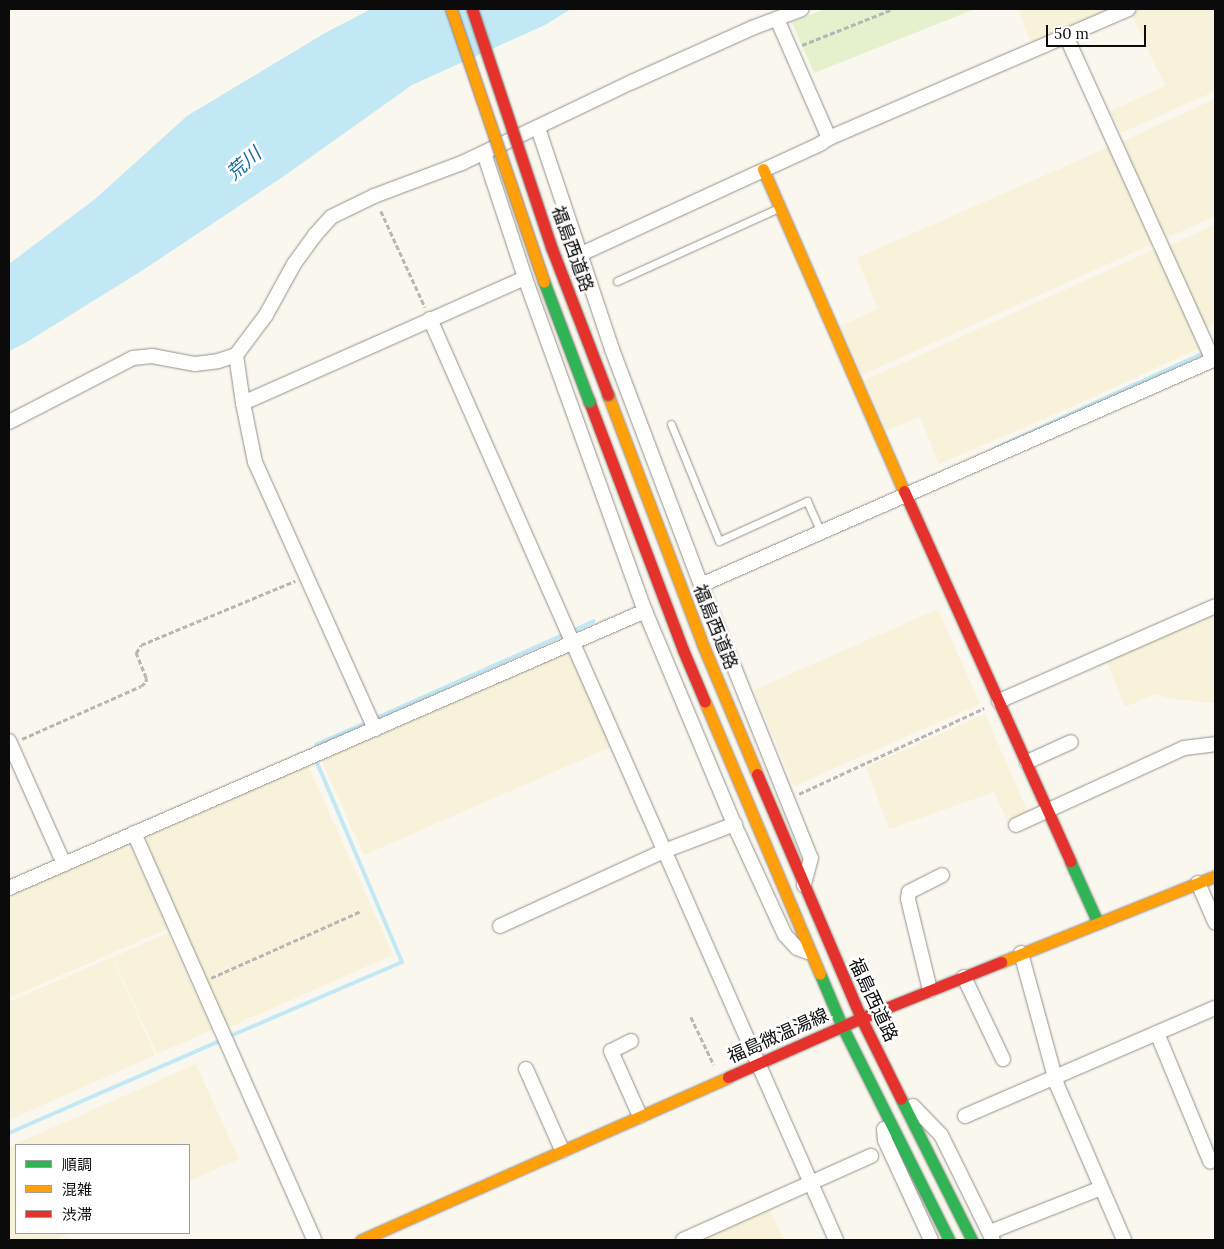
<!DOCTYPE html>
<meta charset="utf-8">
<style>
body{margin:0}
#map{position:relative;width:1224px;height:1249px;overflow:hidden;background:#faf7ee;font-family:Lora,"Noto Sans JP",serif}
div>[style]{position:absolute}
.farmland>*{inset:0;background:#f7f2d9}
.green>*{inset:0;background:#e5f0cc}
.water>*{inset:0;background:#c3e8f5}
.stream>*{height:4px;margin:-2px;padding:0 2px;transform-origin:2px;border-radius:2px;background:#c3e8f5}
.path>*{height:2.5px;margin-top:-1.25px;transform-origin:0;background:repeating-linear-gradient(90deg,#b7b6b5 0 5px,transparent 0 7.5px)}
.roads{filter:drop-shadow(0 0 1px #93918d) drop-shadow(0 0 1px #93918d)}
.lane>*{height:7px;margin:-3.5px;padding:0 3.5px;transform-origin:3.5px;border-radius:3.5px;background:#fefefc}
.street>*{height:14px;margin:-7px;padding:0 7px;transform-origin:7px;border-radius:7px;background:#fefefc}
.fast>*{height:11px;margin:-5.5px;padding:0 5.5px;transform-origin:5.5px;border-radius:5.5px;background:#30b455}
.slow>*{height:11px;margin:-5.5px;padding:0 5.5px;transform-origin:5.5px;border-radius:5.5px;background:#ff9f0a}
.jam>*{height:11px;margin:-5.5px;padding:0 5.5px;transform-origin:5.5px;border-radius:5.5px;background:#e5322d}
.bridges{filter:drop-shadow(0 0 1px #807f7a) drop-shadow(0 0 1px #807f7a)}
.fast-bridge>*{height:11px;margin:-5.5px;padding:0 5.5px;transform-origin:5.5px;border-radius:5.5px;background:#30b455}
.slow-bridge>*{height:11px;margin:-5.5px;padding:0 5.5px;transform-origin:5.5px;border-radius:5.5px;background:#ff9f0a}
.jam-bridge>*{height:11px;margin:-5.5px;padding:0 5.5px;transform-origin:5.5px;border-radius:5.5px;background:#e5322d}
span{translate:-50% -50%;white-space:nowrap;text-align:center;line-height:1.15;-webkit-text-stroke:5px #fff;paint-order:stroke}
.street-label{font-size:18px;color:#0b0b0b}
.water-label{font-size:19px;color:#106ba0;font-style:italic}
.frame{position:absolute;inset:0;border:10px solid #0b0b0b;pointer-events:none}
.legend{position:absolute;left:15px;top:1144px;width:175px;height:90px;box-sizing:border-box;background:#fff;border:1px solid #9d9d9d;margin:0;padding:6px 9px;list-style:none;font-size:15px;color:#0b0b0b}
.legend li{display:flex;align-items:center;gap:10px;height:25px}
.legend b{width:25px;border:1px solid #9d9d9d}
.scale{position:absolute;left:1046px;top:25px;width:100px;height:22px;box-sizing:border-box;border:2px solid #0b0b0b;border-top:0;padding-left:6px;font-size:15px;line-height:18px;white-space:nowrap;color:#0b0b0b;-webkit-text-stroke:4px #fff;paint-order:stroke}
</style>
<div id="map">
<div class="farmland">
<i style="clip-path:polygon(1018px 9px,1116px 9px,1032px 45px)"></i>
<i style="clip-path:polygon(1141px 9px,1215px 9px,1215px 91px,1121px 133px,1110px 111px,1165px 86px,1131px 13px)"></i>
<i style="clip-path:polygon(1215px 99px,1215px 216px,1160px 241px,1119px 143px)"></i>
<i style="clip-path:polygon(1109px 147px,1152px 244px,862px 375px,840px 326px,878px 309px,857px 258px)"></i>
<i style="clip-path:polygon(1215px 224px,1215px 323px,1200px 330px,1165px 248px)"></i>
<i style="clip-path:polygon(1155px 249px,1199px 348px,1071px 407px,939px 464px,920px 417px,886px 430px,865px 380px)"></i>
<i style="clip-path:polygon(938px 609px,980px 704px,794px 786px,754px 690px)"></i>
<i style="clip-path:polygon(1215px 612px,1215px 703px,1173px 699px,1155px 694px,1125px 707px,1106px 660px)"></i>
<i style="clip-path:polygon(565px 651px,572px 653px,613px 746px,364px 855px,320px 757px)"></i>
<i style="clip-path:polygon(985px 714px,1028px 812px,1008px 822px,994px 792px,889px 829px,866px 767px)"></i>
<i style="clip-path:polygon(307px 763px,393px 955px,227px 1028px,146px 841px,149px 832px)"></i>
<i style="clip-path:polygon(123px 842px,131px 847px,167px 929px,9px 998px,9px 892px)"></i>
<i style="clip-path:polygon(168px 933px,212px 1030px,157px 1054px,113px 957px)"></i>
<i style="clip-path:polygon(112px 957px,155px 1055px,9px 1120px,9px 1002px)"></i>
<i style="clip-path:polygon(196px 1064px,239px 1159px,189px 1181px,189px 1145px,16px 1145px,16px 1233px,72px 1233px,55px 1240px,9px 1240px,9px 1147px)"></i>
<i style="clip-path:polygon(768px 1206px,784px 1240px,691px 1240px)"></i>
</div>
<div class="green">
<i style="clip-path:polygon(825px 9px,975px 9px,814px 73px,792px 22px)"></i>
</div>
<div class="water">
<i style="clip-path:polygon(371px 9px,571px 9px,545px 25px,412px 85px,287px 174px,143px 270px,27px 342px,9px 351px,9px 264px,95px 199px,187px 116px,325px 33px)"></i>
</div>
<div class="stream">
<i style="left:994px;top:449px;width:233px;rotate:-24.6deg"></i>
<i style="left:571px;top:632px;width:25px;rotate:-26deg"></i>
<i style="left:374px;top:719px;width:209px;rotate:-24deg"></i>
<i style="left:316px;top:749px;width:5px;rotate:-79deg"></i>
<i style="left:317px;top:744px;width:56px;rotate:-23.3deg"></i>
<i style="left:228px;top:1037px;width:189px;rotate:-23.3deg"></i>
<i style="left:402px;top:962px;width:222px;rotate:-113.1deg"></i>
<i style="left:9px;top:1133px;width:232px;rotate:-23.6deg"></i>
</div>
<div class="path">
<i style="left:802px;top:45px;width:98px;rotate:-21.6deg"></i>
<i style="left:381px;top:211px;width:106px;rotate:65.4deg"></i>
<i style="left:22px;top:739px;width:130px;rotate:-24deg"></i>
<i style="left:141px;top:686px;width:6px;rotate:-39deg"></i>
<i style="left:146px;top:682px;width:4px;rotate:-90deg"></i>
<i style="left:146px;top:678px;width:27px;rotate:-112deg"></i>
<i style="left:136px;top:653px;width:9px;rotate:-58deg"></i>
<i style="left:141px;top:645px;width:167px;rotate:-22.6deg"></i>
<i style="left:799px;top:794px;width:204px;rotate:-24.9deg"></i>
<i style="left:211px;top:978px;width:164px;rotate:-24.1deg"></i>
<i style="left:691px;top:1017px;width:53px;rotate:64.4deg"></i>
</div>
<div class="roads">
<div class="lane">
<i style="left:617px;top:281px;width:178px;rotate:-24.3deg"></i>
<i style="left:671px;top:424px;width:126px;rotate:67.7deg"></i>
<i style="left:719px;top:541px;width:97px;rotate:-24.4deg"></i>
<i style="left:807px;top:501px;width:35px;rotate:66deg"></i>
</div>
<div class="street">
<i style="left:1066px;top:36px;width:356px;rotate:65.6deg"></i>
<i style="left:538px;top:128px;width:236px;rotate:71.5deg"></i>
<i style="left:613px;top:352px;width:249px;rotate:69.3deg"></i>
<i style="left:701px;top:585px;width:294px;rotate:68.1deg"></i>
<i style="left:811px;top:858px;width:28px;rotate:105deg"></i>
<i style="left:829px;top:138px;width:326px;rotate:-23.3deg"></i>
<i style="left:484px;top:153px;width:132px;rotate:71.8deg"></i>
<i style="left:525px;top:278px;width:354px;rotate:70.2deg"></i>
<i style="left:645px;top:611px;width:241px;rotate:67.3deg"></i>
<i style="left:738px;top:833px;width:112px;rotate:65.3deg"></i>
<i style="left:785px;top:935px;width:18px;rotate:47deg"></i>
<i style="left:797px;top:948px;width:12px;rotate:20deg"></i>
<i style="left:579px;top:255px;width:265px;rotate:-24.7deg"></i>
<i style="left:820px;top:144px;width:11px;rotate:-34deg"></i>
<i style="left:829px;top:138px;width:130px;rotate:-113.6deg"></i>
<i style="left:430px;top:319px;width:1007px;rotate:66.21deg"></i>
<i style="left:236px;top:355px;width:49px;rotate:81.7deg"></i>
<i style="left:243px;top:403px;width:308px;rotate:-23.9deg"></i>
<i style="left:243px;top:403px;width:60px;rotate:78.5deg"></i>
<i style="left:255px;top:462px;width:293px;rotate:65.8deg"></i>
<i style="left:9px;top:422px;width:140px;rotate:-27.3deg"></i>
<i style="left:133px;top:358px;width:19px;rotate:-6deg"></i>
<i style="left:152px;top:356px;width:44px;rotate:10.5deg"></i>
<i style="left:195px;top:364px;width:23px;rotate:-7deg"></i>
<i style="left:218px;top:361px;width:19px;rotate:-18deg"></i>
<i style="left:236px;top:355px;width:50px;rotate:-53.1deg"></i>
<i style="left:266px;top:315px;width:58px;rotate:-61.2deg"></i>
<i style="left:294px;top:264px;width:36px;rotate:-54deg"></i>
<i style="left:315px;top:235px;width:24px;rotate:-48deg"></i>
<i style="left:331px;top:217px;width:48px;rotate:-26deg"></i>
<i style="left:374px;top:196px;width:94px;rotate:-20.6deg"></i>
<i style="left:462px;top:163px;width:188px;rotate:-25.5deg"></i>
<i style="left:632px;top:82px;width:132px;rotate:-24.2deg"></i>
<i style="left:752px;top:28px;width:53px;rotate:-20.8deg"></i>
<i style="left:701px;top:585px;width:561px;rotate:-23.73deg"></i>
<i style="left:999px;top:701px;width:236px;rotate:-23.7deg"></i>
<i style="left:9px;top:741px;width:135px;rotate:65.9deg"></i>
<i style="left:1027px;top:762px;width:48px;rotate:-24.4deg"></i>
<i style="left:1016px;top:825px;width:185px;rotate:-24.6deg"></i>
<i style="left:1184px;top:748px;width:31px;rotate:-7deg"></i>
<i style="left:134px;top:833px;width:445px;rotate:66.1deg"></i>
<i style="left:1198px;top:883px;width:43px;rotate:66.4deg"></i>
<i style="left:9px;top:888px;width:694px;rotate:-23.53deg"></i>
<i style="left:500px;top:926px;width:180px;rotate:-24.6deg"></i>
<i style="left:664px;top:851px;width:76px;rotate:-20.8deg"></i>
<i style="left:1021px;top:953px;width:137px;rotate:74.7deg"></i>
<i style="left:1057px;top:1085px;width:169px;rotate:66.6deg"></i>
<i style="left:964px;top:977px;width:91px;rotate:64.6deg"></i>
<i style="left:930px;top:990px;width:94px;rotate:-103.6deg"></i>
<i style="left:908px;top:899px;width:7px;rotate:-82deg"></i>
<i style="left:909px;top:892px;width:37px;rotate:-27deg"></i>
<i style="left:1157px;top:1033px;width:139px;rotate:67.5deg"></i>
<i style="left:631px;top:1041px;width:22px;rotate:153deg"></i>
<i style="left:611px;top:1051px;width:71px;rotate:66deg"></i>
<i style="left:526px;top:1069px;width:89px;rotate:66deg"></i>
<i style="left:913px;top:1106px;width:40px;rotate:46deg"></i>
<i style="left:941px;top:1135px;width:117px;rotate:63.7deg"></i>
<i style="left:965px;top:1116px;width:272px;rotate:-23.4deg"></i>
<i style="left:884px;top:1129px;width:11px;rotate:85deg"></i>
<i style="left:885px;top:1140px;width:110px;rotate:65.3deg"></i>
<i style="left:990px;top:1232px;width:119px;rotate:-21.6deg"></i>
<i style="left:683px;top:1240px;width:206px;rotate:-24.1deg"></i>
</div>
<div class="fast">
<i style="left:1070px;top:861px;width:68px;rotate:65.7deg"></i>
<i style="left:820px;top:974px;width:56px;rotate:67.1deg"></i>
<i style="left:842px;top:1026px;width:239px;rotate:63.4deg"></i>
<i style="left:901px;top:1099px;width:158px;rotate:63.3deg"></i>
</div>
<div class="slow">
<i style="left:763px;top:169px;width:352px;rotate:66.4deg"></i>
<i style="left:608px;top:395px;width:265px;rotate:69.2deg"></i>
<i style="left:702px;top:643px;width:142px;rotate:67.2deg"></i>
<i style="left:705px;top:702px;width:295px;rotate:67.1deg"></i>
<i style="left:1001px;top:962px;width:231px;rotate:-21.9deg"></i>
<i style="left:361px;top:1240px;width:402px;rotate:-23.9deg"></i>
</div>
<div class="jam">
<i style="left:589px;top:401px;width:266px;rotate:69.3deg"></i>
<i style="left:683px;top:650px;width:56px;rotate:67.1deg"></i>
<i style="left:904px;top:491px;width:406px;rotate:65.8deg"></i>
<i style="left:757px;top:774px;width:265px;rotate:66.9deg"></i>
<i style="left:861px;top:1018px;width:90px;rotate:63.7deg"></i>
<i style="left:728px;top:1077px;width:145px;rotate:-23.9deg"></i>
<i style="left:861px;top:1018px;width:151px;rotate:-21.8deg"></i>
</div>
</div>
<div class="bridges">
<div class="fast-bridge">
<i style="left:544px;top:282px;width:127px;rotate:69.3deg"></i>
</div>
<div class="slow-bridge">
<i style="left:451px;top:9px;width:288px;rotate:71.2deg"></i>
</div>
<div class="jam-bridge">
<i style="left:472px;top:9px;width:253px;rotate:71.6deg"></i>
<i style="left:552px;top:249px;width:156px;rotate:69deg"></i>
</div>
</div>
<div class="street-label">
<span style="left:572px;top:249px;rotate:70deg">福島西道路</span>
<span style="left:715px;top:627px;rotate:68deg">福島西道路</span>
<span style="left:873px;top:1000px;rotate:65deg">福島西道路</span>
<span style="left:778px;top:1036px;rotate:-24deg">福島微温湯線</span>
</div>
<div class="water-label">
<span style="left:244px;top:164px;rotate:-41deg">荒川</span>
</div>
<div class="frame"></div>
<ul class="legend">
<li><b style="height:6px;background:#30b455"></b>順調</li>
<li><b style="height:6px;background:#ff9f0a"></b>混雑</li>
<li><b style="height:6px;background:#e5322d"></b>渋滞</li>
</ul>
<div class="scale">50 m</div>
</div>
